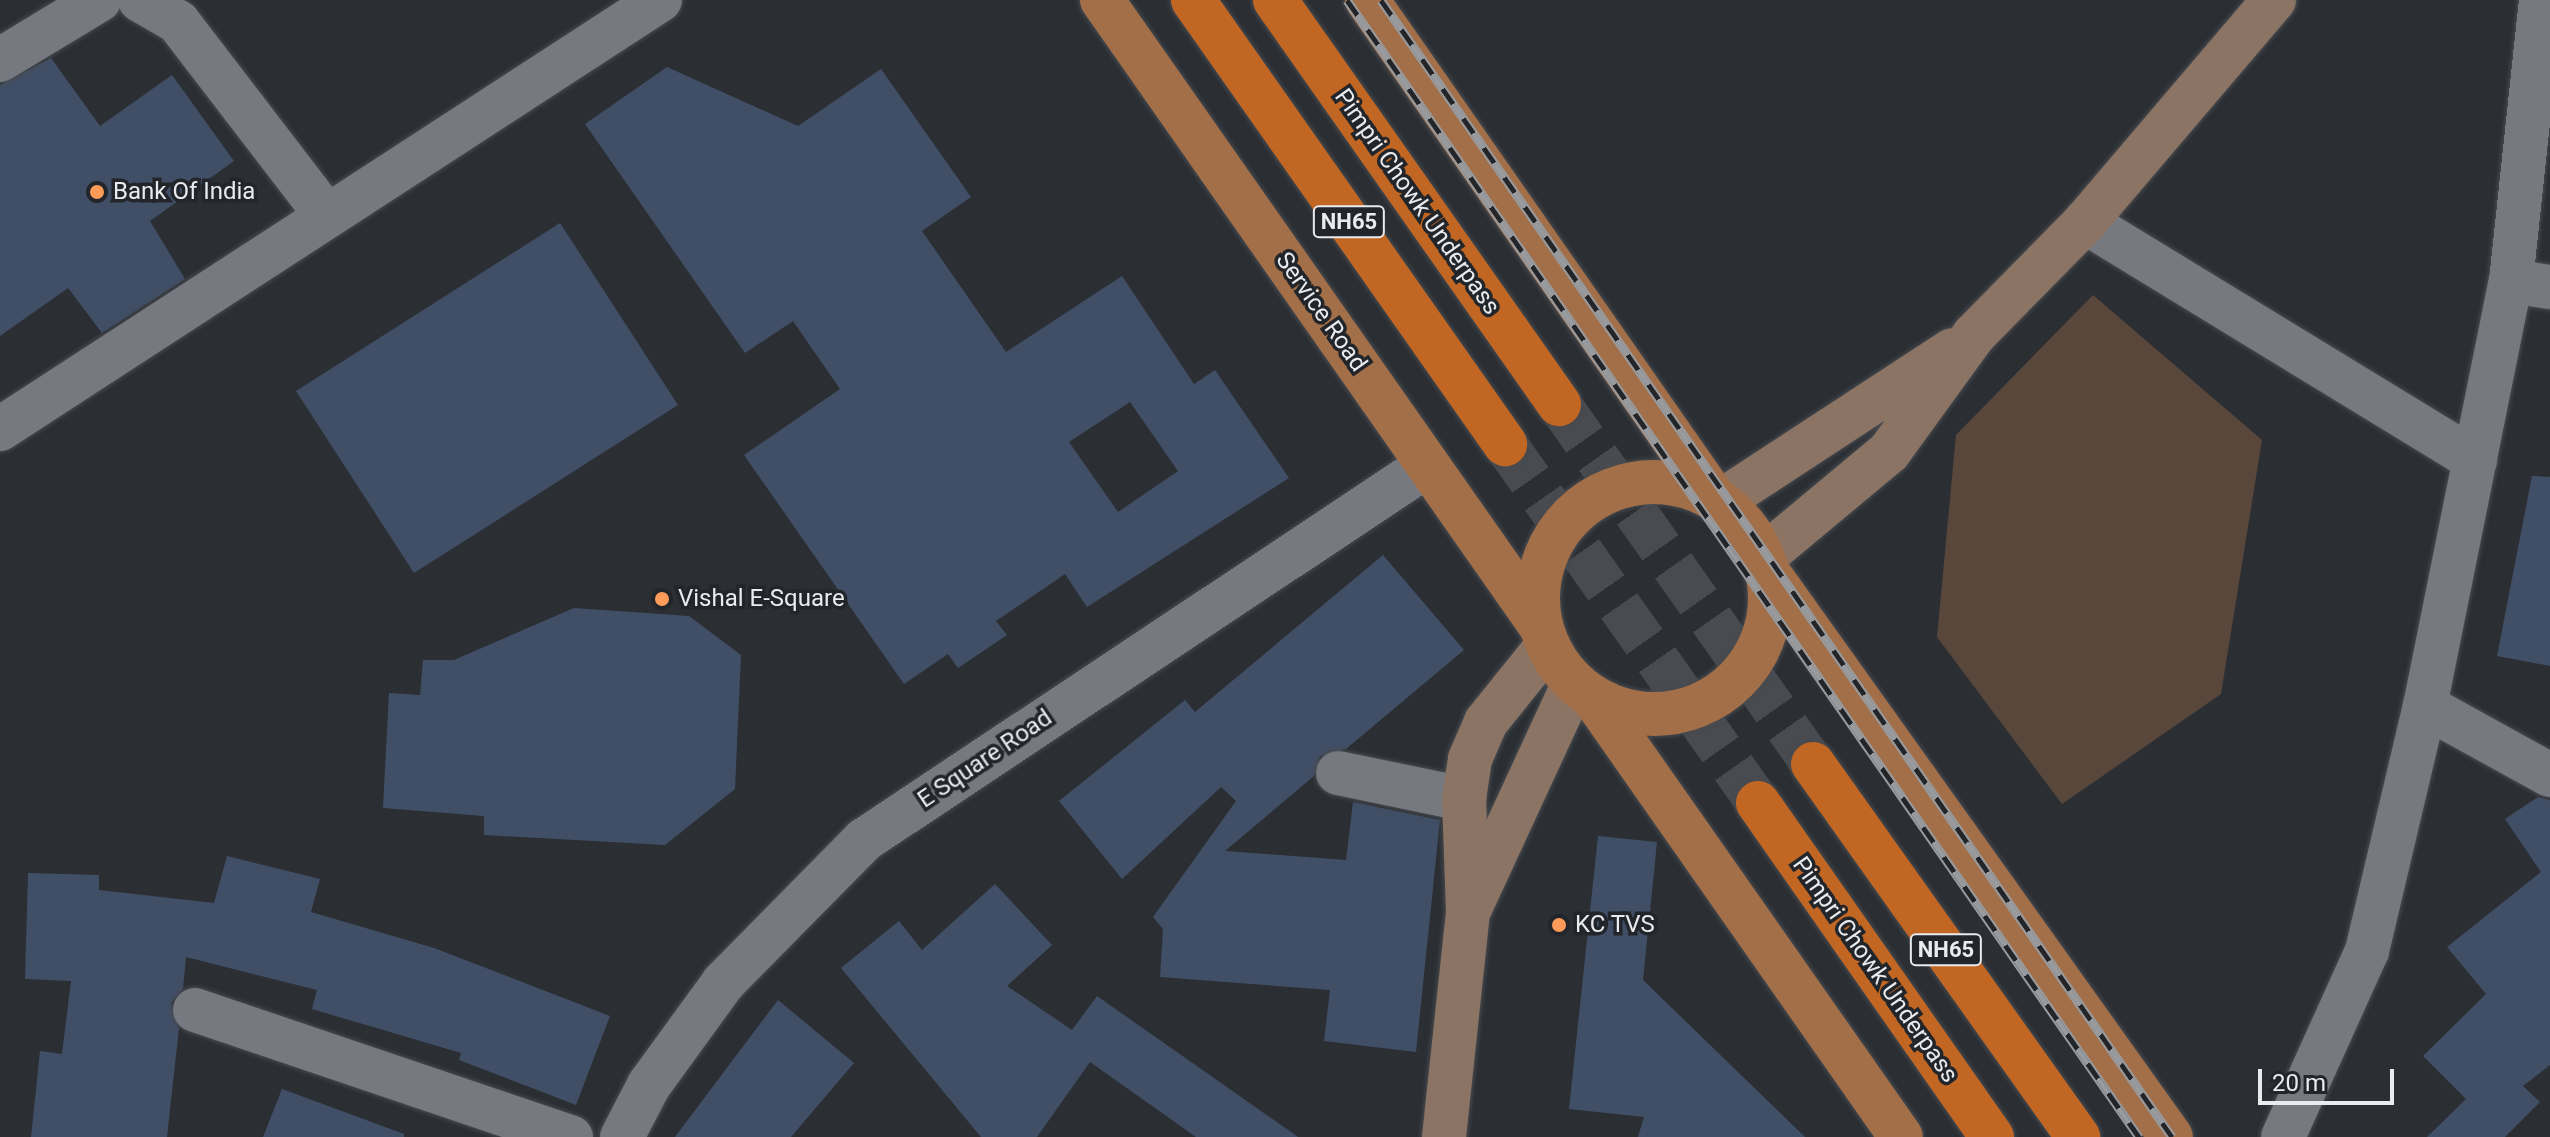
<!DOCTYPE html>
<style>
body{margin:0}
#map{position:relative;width:2550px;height:1137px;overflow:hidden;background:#2b2f34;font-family:Roboto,sans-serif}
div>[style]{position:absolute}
.green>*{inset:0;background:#5a473b}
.building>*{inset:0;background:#414f66}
.highway-tunnel>*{height:44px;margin-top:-22px;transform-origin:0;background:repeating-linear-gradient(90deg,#484b50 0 44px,transparent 0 66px)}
.roads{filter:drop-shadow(0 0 2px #474a4e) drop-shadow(0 0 2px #474a4e)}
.street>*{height:44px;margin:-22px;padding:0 22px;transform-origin:22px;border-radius:22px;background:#767a80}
.secondary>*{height:44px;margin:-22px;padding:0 22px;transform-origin:22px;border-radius:22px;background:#8c7464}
.primary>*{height:44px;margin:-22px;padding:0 22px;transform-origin:22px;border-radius:22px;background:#a36f48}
.primary>.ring{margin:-22px;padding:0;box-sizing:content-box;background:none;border:44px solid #a36f48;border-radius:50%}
.highway>*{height:44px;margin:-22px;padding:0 22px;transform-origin:22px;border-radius:22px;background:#c16723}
.rail>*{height:9px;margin-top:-4.5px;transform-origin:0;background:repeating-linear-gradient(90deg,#22252a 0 18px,#979a9e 0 36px);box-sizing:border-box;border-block:2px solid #979a9e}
.dots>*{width:22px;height:22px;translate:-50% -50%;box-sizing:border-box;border:4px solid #22252a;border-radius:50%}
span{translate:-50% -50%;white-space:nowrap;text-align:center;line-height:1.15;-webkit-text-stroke:7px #22252a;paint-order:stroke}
.shield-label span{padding:2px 6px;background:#22252a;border:2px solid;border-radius:6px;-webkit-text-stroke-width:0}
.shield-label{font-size:22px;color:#e9ebee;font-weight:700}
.poi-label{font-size:24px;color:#e9ebee}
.left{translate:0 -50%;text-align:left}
.street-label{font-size:24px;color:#e9ebee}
.scale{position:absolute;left:2258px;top:1069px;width:136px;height:36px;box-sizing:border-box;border:4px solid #e9ebee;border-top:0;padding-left:10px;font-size:24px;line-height:28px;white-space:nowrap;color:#e9ebee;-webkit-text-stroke:6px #22252a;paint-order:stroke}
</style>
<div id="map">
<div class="green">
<i style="clip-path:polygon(2093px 295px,2262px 440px,2221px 694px,2062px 804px,1937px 637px,1956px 435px)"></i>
</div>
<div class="building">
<i style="clip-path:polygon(51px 58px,100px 126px,172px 75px,234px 161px,150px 221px,185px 279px,102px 333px,68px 288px,0 336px,0 85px)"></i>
<i style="clip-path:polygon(evenodd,667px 67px,798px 126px,881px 69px,971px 197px,922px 231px,1006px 352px,1122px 276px,1194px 384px,1215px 370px,1289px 478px,1087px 607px,1065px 574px,996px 621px,1007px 635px,958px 668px,948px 654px,904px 684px,744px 455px,840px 389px,793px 321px,745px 353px,585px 124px,667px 67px,1130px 402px,1178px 471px,1118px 512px,1069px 442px,1130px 402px)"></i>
<i style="clip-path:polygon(560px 223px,678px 405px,414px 573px,296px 391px)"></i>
<i style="clip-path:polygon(2532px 476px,2550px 477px,2550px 666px,2497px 656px)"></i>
<i style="clip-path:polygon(1383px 555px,1464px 650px,1346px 749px,1320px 756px,1314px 776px,1225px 851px,1346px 860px,1353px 802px,1440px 820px,1416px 1052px,1324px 1041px,1330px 990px,1160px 977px,1163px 929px,1153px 917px,1236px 801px,1221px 787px,1122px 879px,1059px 801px,1185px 700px,1195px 712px)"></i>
<i style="clip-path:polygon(574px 608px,689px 616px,741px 655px,735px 789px,665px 845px,484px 835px,484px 816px,383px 808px,389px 693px,420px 695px,423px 660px,454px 660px)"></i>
<i style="clip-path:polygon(2538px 797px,2550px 800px,2550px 1065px,2523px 1086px,2540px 1102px,2505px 1137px,2427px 1137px,2466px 1099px,2423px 1056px,2486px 994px,2447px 947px,2541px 872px,2505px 819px)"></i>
<i style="clip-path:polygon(1598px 836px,1657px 842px,1643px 980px,1805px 1137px,1638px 1137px,1644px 1117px,1569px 1109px)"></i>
<i style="clip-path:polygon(227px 856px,320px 879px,311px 912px,434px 948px,610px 1016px,576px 1105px,459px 1060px,461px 1053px,312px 1009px,317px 990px,186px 957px,183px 989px,171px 1003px,179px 1028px,167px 1137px,31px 1137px,40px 1051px,62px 1054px,71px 981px,25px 979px,28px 873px,99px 875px,99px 890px,214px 903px)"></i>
<i style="clip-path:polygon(995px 884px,1052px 945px,1007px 986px,1072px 1030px,1097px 996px,1298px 1137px,1196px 1137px,1090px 1062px,1037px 1137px,981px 1137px,841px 968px,899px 921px,922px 950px)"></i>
<i style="clip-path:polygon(778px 1000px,854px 1063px,791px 1137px,675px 1137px)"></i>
<i style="clip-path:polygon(282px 1089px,404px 1134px,404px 1137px,263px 1137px)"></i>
</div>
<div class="highway-tunnel">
<i style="left:1559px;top:404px;width:441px;rotate:54.8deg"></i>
<i style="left:1505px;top:444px;width:439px;rotate:54.8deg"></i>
</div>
<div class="roads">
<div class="street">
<i style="left:140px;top:0;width:44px;rotate:30.1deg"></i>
<i style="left:178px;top:22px;width:240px;rotate:52.5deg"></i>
<i style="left:0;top:60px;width:116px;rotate:-31.2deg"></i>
<i style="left:2085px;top:222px;width:457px;rotate:31.4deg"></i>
<i style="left:2511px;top:281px;width:39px;rotate:9deg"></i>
<i style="left:0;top:429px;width:787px;rotate:-33.02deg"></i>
<i style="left:2425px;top:706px;width:143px;rotate:28.9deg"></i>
<i style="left:1338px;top:773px;width:129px;rotate:11.7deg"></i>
<i style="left:195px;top:1010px;width:397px;rotate:18.7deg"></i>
<i style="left:622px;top:1137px;width:59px;rotate:-62.6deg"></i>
<i style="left:649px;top:1085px;width:126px;rotate:-54deg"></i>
<i style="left:723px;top:983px;width:201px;rotate:-45.4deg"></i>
<i style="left:864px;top:840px;width:677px;rotate:-33.62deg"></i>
<i style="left:2283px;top:1137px;width:204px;rotate:-65.7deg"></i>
<i style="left:2367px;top:951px;width:252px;rotate:-76.7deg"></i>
<i style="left:2425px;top:706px;width:434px;rotate:-78.6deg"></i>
<i style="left:2511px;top:281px;width:283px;rotate:-83.9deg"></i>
</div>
<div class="secondary">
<i style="left:1720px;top:502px;width:277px;rotate:-33.2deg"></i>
<i style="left:1763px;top:557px;width:164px;rotate:-39.8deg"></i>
<i style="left:1889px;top:452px;width:145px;rotate:-54deg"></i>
<i style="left:1974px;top:335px;width:158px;rotate:-45.5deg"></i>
<i style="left:2085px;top:222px;width:292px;rotate:-49.6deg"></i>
<i style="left:1471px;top:906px;width:246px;rotate:-65.2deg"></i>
<i style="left:1444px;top:1137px;width:226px;rotate:-83.9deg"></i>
<i style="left:1468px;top:912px;width:113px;rotate:-92deg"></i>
<i style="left:1464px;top:799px;width:40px;rotate:-81.5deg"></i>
<i style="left:1470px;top:759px;width:40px;rotate:-66.6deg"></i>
<i style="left:1486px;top:722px;width:97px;rotate:-51.2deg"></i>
</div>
<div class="primary">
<i style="left:1102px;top:0;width:763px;rotate:54.98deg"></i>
<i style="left:1367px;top:0;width:608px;rotate:55.11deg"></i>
<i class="ring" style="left:1538px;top:482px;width:188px;height:188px"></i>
<i style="left:1767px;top:571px;width:695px;rotate:54.48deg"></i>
<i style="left:1592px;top:696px;width:538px;rotate:54.98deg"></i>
</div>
<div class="highway">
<i style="left:1193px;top:0;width:543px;rotate:54.9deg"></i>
<i style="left:1275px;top:0;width:494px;rotate:54.9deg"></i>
<i style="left:1813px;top:764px;width:458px;rotate:54.6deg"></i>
<i style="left:1758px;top:803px;width:408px;rotate:55deg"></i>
</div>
</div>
<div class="rail">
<i style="left:1347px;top:0;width:1386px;rotate:55.14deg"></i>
<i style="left:1381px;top:0;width:1385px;rotate:55.17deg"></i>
</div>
<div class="dots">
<i style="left:97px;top:192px;background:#fe9b59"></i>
<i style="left:662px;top:599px;background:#fe9b59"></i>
<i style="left:1559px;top:925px;background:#fe9b59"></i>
</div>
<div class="shield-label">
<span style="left:1349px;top:222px">NH65</span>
<span style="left:1946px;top:950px">NH65</span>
</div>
<div class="poi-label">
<span class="left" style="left:113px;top:192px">Bank Of India</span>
<span class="left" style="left:678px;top:599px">Vishal E-Square</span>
<span class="left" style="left:1575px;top:925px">KC TVS</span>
</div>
<div class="street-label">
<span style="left:1417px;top:202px;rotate:55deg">Pimpri Chowk Underpass</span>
<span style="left:1321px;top:312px;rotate:55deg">Service Road</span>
<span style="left:985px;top:759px;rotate:-34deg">E Square Road</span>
<span style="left:1875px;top:970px;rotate:55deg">Pimpri Chowk Underpass</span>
</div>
<div class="scale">20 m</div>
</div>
